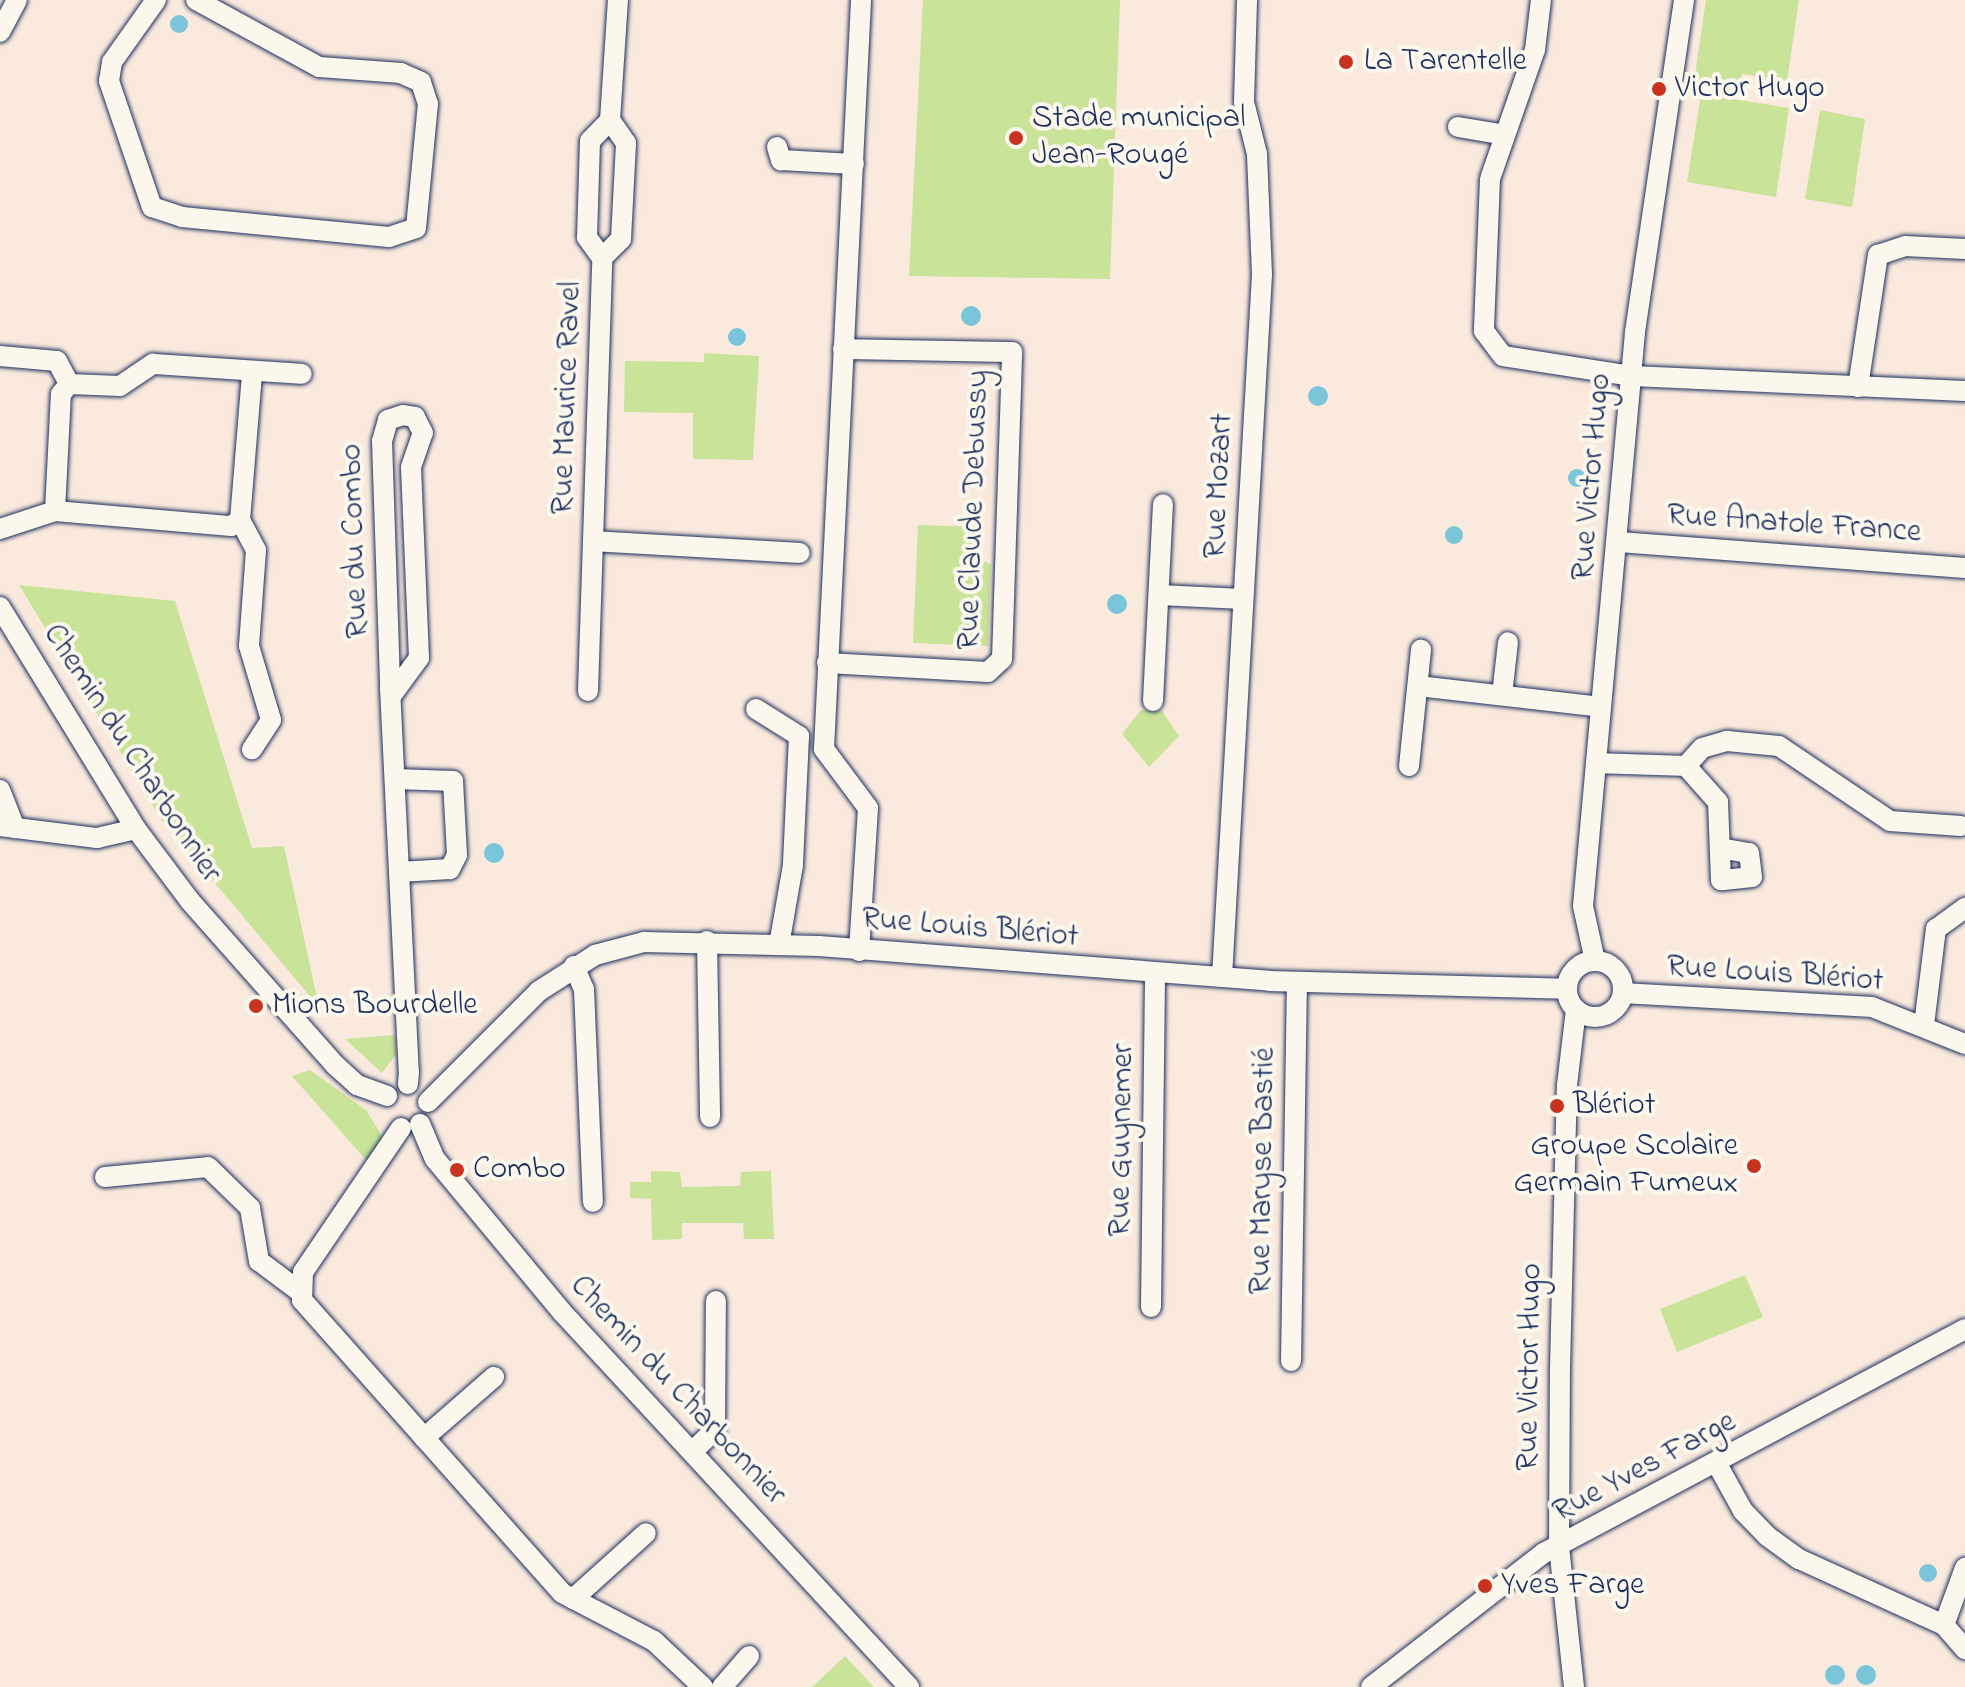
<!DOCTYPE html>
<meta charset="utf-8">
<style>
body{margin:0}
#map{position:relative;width:1965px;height:1687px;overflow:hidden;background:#faeade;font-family:"Indie Flower",sans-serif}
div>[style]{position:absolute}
.green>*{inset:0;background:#c9e399}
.water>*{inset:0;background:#7bc5db}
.round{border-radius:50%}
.roads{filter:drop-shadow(0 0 2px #1b2f5e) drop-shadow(0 0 2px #1b2f5e)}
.minor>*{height:20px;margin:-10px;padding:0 10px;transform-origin:10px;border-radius:10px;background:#fbf7ec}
.minor>.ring{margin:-10px;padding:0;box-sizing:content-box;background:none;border:20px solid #fbf7ec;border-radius:50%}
.dots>*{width:22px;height:22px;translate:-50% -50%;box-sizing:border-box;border:4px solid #fbf7ec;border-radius:50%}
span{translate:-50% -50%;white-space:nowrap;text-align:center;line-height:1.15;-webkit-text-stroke:8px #fbf7ec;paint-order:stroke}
.poi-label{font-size:32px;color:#1b2f5e}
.left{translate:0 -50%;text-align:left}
.right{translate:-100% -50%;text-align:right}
.street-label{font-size:32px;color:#1b2f5e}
</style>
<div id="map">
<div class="green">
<i style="clip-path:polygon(923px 0,1120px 0,1110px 279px,909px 276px)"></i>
<i style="clip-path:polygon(1706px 0,1799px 0,1787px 81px,1742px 74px,1740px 87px,1694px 81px)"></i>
<i style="clip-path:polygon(1701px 94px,1789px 108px,1776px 197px,1687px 182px)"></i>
<i style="clip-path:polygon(1820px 110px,1865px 119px,1852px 207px,1805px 199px)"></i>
<i style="clip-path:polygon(704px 353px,759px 356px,753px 460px,693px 459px,693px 413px,624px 412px,625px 361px,704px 362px)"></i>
<i style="clip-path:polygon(918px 525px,980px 527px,979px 559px,991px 564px,988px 646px,913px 643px)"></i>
<i style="clip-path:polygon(19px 585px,175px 601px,252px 848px,284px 846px,319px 1007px,161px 819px)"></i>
<i style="clip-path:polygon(1141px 710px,1162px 711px,1179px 736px,1149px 767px,1122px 734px)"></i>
<i style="clip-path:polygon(395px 1035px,396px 1054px,382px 1073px,345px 1039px)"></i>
<i style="clip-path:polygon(310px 1070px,366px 1110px,383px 1138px,366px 1160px,292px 1076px)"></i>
<i style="clip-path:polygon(651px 1171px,680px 1172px,682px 1187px,740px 1186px,741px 1172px,771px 1171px,774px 1239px,744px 1239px,743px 1223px,682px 1223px,682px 1239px,652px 1240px,651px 1199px,630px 1198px,630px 1182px,651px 1182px)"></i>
<i style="clip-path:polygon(1745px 1275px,1763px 1317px,1677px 1352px,1660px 1309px)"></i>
<i style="clip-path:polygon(845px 1656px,874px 1687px,812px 1687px)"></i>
</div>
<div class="water">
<i class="round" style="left:170px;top:15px;width:18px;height:18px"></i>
<i class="round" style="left:961px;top:306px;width:20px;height:20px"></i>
<i class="round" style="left:728px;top:328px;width:18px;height:18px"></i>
<i class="round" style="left:1308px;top:386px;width:20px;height:20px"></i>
<i class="round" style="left:1568px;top:469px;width:18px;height:18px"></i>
<i class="round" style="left:1445px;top:526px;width:18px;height:18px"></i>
<i class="round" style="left:1107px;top:594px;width:20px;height:20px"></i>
<i class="round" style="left:484px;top:843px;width:20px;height:20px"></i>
<i class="round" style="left:1919px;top:1564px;width:18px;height:18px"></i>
<i class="round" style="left:1825px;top:1665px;width:20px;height:20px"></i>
<i class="round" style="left:1856px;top:1665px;width:20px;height:20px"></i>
</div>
<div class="roads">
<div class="minor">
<i style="left:156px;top:0;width:76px;rotate:125.4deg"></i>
<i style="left:112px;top:62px;width:19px;rotate:99deg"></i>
<i style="left:109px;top:81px;width:133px;rotate:71.2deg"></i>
<i style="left:152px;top:207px;width:32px;rotate:18deg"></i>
<i style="left:182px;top:217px;width:208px;rotate:5.5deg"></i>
<i style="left:389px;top:237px;width:28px;rotate:-18deg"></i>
<i style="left:416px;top:228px;width:125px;rotate:-84.5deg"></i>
<i style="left:428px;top:104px;width:23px;rotate:-108deg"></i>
<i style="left:421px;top:82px;width:22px;rotate:-156deg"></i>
<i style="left:401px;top:73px;width:82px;rotate:-175.8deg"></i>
<i style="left:319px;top:67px;width:140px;rotate:-151.4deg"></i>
<i style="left:0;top:32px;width:36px;rotate:-62deg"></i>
<i style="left:1458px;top:127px;width:43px;rotate:9.5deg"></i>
<i style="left:777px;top:147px;width:14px;rotate:73deg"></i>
<i style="left:781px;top:160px;width:73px;rotate:3.1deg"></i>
<i style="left:1491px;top:176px;width:133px;rotate:-70.8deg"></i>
<i style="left:1535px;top:50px;width:50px;rotate:-83.2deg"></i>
<i style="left:1490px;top:179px;width:152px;rotate:92.3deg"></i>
<i style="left:1484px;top:331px;width:31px;rotate:53deg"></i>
<i style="left:1503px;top:356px;width:131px;rotate:8.8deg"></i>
<i style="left:1632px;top:376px;width:333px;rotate:2.6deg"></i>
<i style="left:602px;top:258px;width:27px;rotate:-45deg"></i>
<i style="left:621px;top:239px;width:96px;rotate:-87deg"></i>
<i style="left:626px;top:143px;width:28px;rotate:-125deg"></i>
<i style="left:0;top:356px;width:57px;rotate:5deg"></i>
<i style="left:57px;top:361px;width:26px;rotate:62deg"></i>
<i style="left:1858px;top:387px;width:134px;rotate:-81.4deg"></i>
<i style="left:1878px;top:255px;width:28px;rotate:-18deg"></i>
<i style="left:1905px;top:246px;width:60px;rotate:2.9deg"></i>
<i style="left:55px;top:511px;width:117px;rotate:-87.1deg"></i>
<i style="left:61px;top:394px;width:13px;rotate:-51deg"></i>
<i style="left:69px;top:384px;width:51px;rotate:2.2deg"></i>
<i style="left:120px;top:386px;width:40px;rotate:-34deg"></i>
<i style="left:153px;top:364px;width:149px;rotate:3.8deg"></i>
<i style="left:240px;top:520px;width:34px;rotate:62deg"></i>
<i style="left:256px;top:550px;width:96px;rotate:94.2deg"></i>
<i style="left:249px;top:646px;width:77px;rotate:73.4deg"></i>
<i style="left:271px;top:720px;width:35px;rotate:123deg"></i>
<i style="left:0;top:529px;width:58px;rotate:-18.1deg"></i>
<i style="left:55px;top:511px;width:177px;rotate:4.9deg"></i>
<i style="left:231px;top:526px;width:11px;rotate:-34deg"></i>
<i style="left:240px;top:520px;width:146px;rotate:-85.3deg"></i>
<i style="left:593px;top:541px;width:207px;rotate:3.3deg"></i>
<i style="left:1619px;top:542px;width:347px;rotate:4.3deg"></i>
<i style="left:1159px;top:595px;width:84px;rotate:2.7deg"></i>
<i style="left:0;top:607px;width:260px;rotate:58.5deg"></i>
<i style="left:136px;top:829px;width:90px;rotate:53.1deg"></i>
<i style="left:190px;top:901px;width:219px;rotate:48.5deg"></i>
<i style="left:335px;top:1065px;width:30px;rotate:42deg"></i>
<i style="left:357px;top:1085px;width:32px;rotate:20deg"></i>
<i style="left:827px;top:663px;width:161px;rotate:3.2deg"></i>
<i style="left:988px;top:672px;width:19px;rotate:-43deg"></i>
<i style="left:1002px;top:659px;width:307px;rotate:-88.1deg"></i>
<i style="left:1012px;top:352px;width:169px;rotate:-179deg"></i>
<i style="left:1418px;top:686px;width:184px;rotate:6.5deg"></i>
<i style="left:588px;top:691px;width:433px;rotate:-88.1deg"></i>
<i style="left:602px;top:258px;width:26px;rotate:-126deg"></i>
<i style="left:587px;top:237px;width:96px;rotate:-88.2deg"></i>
<i style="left:590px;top:141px;width:29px;rotate:-46deg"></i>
<i style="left:610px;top:120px;width:120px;rotate:-86.2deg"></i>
<i style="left:1502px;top:695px;width:53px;rotate:-83.5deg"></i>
<i style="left:391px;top:696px;width:47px;rotate:-53.6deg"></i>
<i style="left:419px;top:658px;width:191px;rotate:-92.4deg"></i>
<i style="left:411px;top:467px;width:36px;rotate:-71deg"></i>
<i style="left:423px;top:433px;width:18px;rotate:-117deg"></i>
<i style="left:415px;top:417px;width:12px;rotate:-171deg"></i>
<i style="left:403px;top:415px;width:16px;rotate:162deg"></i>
<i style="left:388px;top:420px;width:22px;rotate:106deg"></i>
<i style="left:382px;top:441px;width:247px;rotate:88.1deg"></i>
<i style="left:390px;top:688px;width:384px;rotate:87.2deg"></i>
<i style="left:409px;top:1072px;width:12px;rotate:95deg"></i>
<i style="left:1153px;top:701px;width:197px;rotate:-87.1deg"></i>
<i style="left:756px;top:709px;width:51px;rotate:32.1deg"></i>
<i style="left:799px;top:736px;width:129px;rotate:92.7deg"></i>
<i style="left:793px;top:865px;width:81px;rotate:99.9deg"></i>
<i style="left:1596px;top:763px;width:90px;rotate:1.9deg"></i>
<i style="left:1409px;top:766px;width:117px;rotate:-84.1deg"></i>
<i style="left:395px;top:779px;width:58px;rotate:2deg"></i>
<i style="left:453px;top:781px;width:74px;rotate:86.9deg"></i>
<i style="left:457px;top:855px;width:16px;rotate:117deg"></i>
<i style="left:450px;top:869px;width:51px;rotate:176.6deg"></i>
<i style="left:0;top:790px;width:41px;rotate:68.5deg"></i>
<i style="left:0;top:826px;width:98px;rotate:7.1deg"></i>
<i style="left:97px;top:838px;width:40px;rotate:-13deg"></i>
<i style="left:1720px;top:848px;width:29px;rotate:10deg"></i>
<i style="left:1749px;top:853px;width:24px;rotate:83deg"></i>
<i style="left:1752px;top:877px;width:31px;rotate:174deg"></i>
<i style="left:1721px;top:880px;width:78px;rotate:-92.2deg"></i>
<i style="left:1718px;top:802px;width:48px;rotate:-131.6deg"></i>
<i style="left:1686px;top:766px;width:24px;rotate:-48deg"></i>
<i style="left:1702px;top:748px;width:26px;rotate:-16deg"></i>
<i style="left:1727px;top:741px;width:52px;rotate:5.5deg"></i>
<i style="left:1779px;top:746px;width:134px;rotate:34deg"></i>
<i style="left:1890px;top:821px;width:71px;rotate:4deg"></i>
<i style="left:707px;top:941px;width:176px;rotate:89deg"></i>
<i style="left:859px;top:951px;width:143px;rotate:-86.4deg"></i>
<i style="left:868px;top:808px;width:74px;rotate:-126.7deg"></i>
<i style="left:824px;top:749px;width:750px;rotate:-87.17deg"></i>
<i style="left:1595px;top:961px;width:56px;rotate:-102.3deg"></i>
<i style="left:1583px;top:906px;width:576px;rotate:-84.82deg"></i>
<i style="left:1635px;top:332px;width:336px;rotate:-81.6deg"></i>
<i class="ring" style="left:1567px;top:961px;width:36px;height:36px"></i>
<i style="left:574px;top:966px;width:25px;rotate:67deg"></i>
<i style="left:584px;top:989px;width:213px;rotate:87.6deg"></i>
<i style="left:1222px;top:977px;width:704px;rotate:-86.74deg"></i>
<i style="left:1262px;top:274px;width:120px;rotate:-92.4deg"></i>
<i style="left:1257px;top:154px;width:54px;rotate:-104deg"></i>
<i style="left:1244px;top:102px;width:102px;rotate:-88.3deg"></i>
<i style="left:1623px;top:993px;width:249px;rotate:3.2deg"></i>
<i style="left:1872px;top:1007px;width:100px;rotate:21.7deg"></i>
<i style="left:1924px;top:1025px;width:97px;rotate:-82.9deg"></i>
<i style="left:1936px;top:929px;width:36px;rotate:-36deg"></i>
<i style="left:428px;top:1102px;width:157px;rotate:-45deg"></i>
<i style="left:539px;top:991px;width:67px;rotate:-32.7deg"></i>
<i style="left:595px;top:955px;width:51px;rotate:-14.9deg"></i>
<i style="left:644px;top:942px;width:175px;rotate:1.3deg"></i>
<i style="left:819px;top:946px;width:451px;rotate:4.4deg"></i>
<i style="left:1269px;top:981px;width:297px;rotate:1.5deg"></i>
<i style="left:420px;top:1124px;width:38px;rotate:67deg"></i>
<i style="left:435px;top:1159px;width:199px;rotate:50.3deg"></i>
<i style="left:562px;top:1312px;width:511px;rotate:47.22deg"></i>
<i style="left:401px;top:1128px;width:174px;rotate:124.2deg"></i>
<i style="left:303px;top:1272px;width:28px;rotate:92deg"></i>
<i style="left:302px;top:1300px;width:392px;rotate:48.4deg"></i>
<i style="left:562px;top:1593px;width:104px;rotate:27.6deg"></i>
<i style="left:654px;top:1641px;width:67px;rotate:43.2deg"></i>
<i style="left:105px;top:1177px;width:103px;rotate:-5.5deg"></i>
<i style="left:208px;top:1167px;width:59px;rotate:44.3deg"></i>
<i style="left:250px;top:1208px;width:54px;rotate:80.4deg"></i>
<i style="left:259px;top:1261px;width:50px;rotate:36.9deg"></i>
<i style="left:1151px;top:1307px;width:334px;rotate:-89.3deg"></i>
<i style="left:1291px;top:1361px;width:379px;rotate:-89.1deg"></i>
<i style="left:424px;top:1438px;width:93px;rotate:-41.1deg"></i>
<i style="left:692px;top:1452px;width:32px;rotate:-44deg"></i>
<i style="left:715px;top:1430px;width:129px;rotate:-89.6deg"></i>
<i style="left:1717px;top:1464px;width:54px;rotate:61deg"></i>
<i style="left:1743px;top:1511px;width:35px;rotate:46deg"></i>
<i style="left:1767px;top:1536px;width:39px;rotate:36deg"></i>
<i style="left:1799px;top:1559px;width:159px;rotate:24.5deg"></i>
<i style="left:1944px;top:1625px;width:32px;rotate:49deg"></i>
<i style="left:573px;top:1599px;width:98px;rotate:-42.1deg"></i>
<i style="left:1944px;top:1625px;width:61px;rotate:-69.8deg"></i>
<i style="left:722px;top:1687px;width:41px;rotate:-48.9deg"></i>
<i style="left:1371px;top:1687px;width:219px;rotate:-37.8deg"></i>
<i style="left:1544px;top:1553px;width:477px;rotate:-28deg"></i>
<i style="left:1574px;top:1687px;width:141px;rotate:-96.1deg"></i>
<i style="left:1559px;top:1547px;width:179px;rotate:-89.7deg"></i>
<i style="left:1560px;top:1368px;width:283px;rotate:-88.6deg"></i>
<i style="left:1567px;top:1085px;width:76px;rotate:-83.2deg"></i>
</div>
</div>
<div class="dots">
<i style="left:1346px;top:62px;background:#c8321e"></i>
<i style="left:1659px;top:89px;background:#c8321e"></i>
<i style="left:1016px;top:138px;background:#c8321e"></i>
<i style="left:256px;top:1006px;background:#c8321e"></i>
<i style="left:1557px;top:1106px;background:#c8321e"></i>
<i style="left:1754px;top:1166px;background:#c8321e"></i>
<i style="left:457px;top:1170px;background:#c8321e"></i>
<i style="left:1485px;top:1586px;background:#c8321e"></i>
</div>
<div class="poi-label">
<span class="left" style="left:1364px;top:62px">La Tarentelle</span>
<span class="left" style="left:1675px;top:89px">Victor Hugo</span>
<span class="left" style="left:1032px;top:138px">Stade municipal<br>Jean-Rougé</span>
<span class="left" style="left:272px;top:1006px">Mions Bourdelle</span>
<span class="left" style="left:1573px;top:1106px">Blériot</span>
<span class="right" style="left:1738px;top:1166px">Groupe Scolaire<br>Germain Fumeux</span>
<span class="left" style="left:473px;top:1170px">Combo</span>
<span class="left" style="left:1501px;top:1586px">Yves Farge</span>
</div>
<div class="street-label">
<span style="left:568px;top:398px;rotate:-88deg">Rue Maurice Ravel</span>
<span style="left:1593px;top:477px;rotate:-85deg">Rue Victor Hugo</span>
<span style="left:1220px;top:486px;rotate:-87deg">Rue Mozart</span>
<span style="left:975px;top:510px;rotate:-88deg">Rue Claude Debussy</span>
<span style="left:1794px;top:525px;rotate:4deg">Rue Anatole France</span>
<span style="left:356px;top:541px;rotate:-92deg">Rue du Combo</span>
<span style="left:131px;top:754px;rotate:57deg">Chemin du Charbonnier</span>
<span style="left:970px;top:929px;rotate:5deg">Rue Louis Blériot</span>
<span style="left:1775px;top:975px;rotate:4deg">Rue Louis Blériot</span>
<span style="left:1123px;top:1140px;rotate:-89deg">Rue Guynemer</span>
<span style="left:1264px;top:1171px;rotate:-89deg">Rue Maryse Bastié</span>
<span style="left:1531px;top:1367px;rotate:-89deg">Rue Victor Hugo</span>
<span style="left:677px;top:1391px;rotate:47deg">Chemin du Charbonnier</span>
<span style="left:1645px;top:1468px;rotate:-28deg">Rue Yves Farge</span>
</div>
</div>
